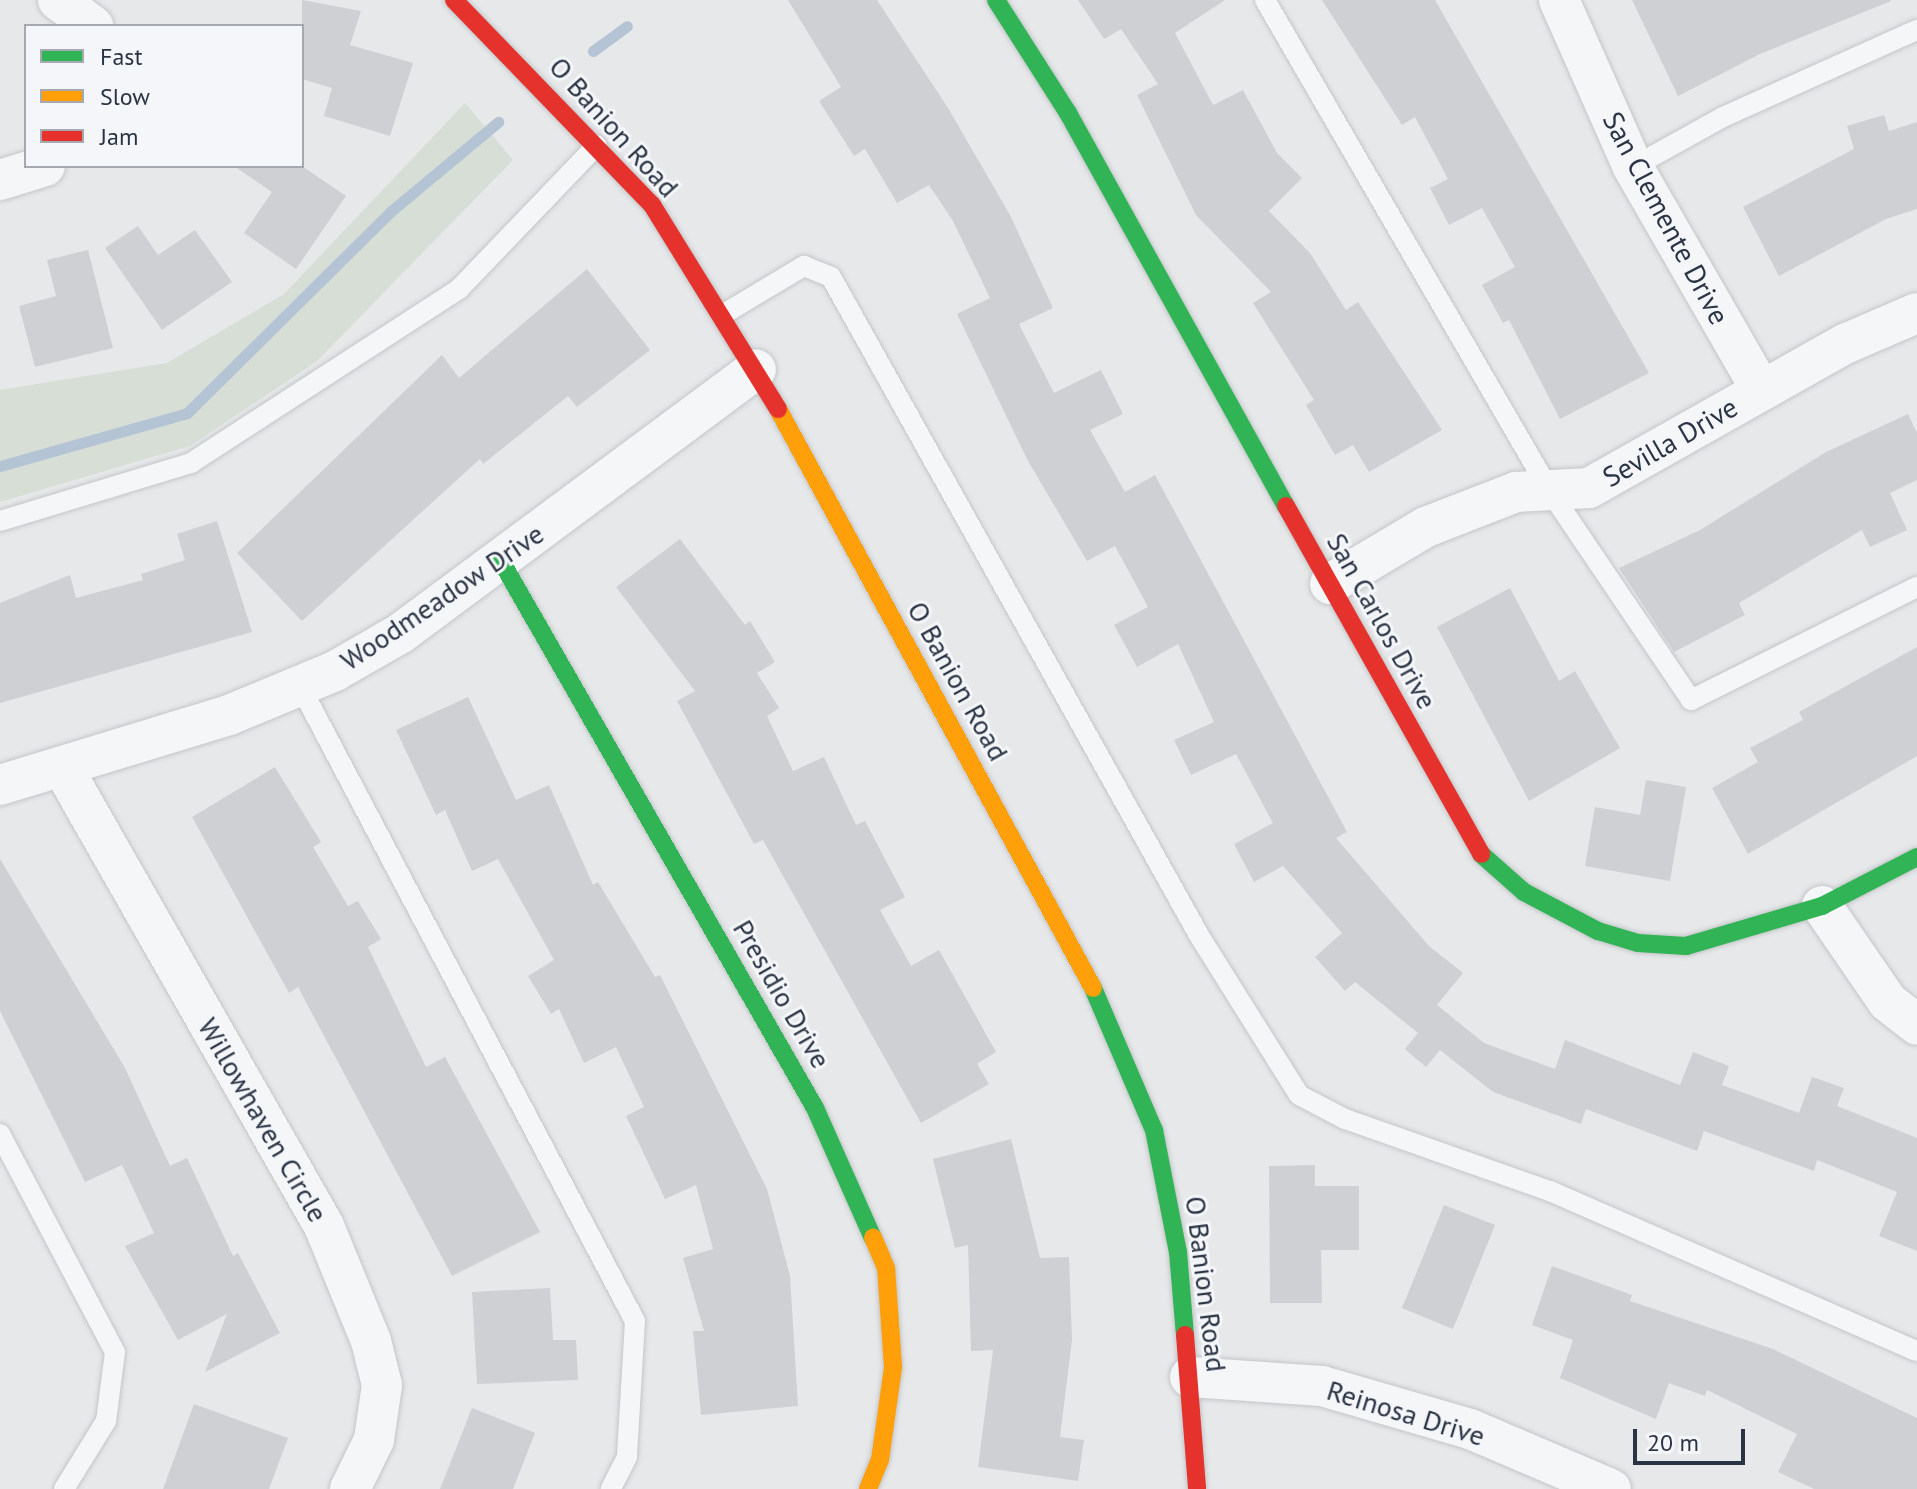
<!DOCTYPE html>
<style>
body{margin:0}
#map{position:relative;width:1917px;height:1489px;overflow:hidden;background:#e6e8ea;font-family:"PT Sans",sans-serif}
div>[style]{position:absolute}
.green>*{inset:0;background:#d6ded6}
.stream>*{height:11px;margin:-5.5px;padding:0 5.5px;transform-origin:5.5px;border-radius:5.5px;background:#b4c4d5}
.building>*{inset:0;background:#ced0d3}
.roads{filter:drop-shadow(0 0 2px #c4c6c8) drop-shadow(0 0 2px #c4c6c8)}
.lane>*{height:20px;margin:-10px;padding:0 10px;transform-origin:10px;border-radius:10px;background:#f5f6f7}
.street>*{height:40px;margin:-20px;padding:0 20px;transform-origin:20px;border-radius:20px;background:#f5f6f7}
.fast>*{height:18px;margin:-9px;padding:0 9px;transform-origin:9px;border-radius:9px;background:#30b455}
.slow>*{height:18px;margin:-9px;padding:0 9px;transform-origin:9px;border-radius:9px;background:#ff9f0a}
.jam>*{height:18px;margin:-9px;padding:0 9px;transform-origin:9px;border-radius:9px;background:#e5322d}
span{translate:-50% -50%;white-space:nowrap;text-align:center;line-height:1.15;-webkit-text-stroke:6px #f4f6f9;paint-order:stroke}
.street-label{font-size:28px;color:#2b3445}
.legend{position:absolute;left:24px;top:24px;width:280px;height:144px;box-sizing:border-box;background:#f4f6f9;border:2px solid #a4a8b1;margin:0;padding:10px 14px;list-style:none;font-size:24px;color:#2b3445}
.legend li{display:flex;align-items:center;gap:16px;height:40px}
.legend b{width:40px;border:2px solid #a4a8b1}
.scale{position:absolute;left:1633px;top:1429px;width:112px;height:36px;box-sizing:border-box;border:4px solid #2b3445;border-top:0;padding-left:10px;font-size:24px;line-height:28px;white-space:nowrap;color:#2b3445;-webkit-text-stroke:6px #f4f6f9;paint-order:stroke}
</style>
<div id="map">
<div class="green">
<i style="clip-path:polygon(465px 103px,513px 160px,317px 361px,190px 446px,0 502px,0 390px,167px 363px,284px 294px)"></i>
</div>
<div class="stream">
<i style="left:593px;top:51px;width:42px;rotate:-36.3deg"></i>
<i style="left:0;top:466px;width:194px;rotate:-15.8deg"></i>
<i style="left:187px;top:413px;width:286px;rotate:-44.7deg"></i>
<i style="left:390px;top:212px;width:141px;rotate:-39.8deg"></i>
</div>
<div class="building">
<i style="clip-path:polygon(302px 0,361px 11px,350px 45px,413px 63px,390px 136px,324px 116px,332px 88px,302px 79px)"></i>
<i style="clip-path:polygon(788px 0,877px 0,948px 108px,1010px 215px,1053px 308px,1019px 324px,1054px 393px,1101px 370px,1123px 414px,1090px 430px,1125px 492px,1155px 475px,1347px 832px,1336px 838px,1429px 946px,1463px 973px,1437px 1005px,1484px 1043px,1555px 1069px,1565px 1040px,1680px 1085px,1693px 1052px,1729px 1066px,1722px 1085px,1799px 1113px,1812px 1077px,1844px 1088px,1837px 1106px,1917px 1138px,1917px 1251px,1879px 1236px,1897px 1192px,1817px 1160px,1814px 1171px,1704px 1131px,1697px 1151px,1586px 1109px,1581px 1124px,1493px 1092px,1440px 1050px,1426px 1067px,1405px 1049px,1418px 1033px,1355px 982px,1345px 991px,1315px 957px,1342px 933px,1283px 866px,1254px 882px,1234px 844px,1273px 823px,1236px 754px,1191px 775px,1174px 740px,1214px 722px,1178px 644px,1137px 667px,1114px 625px,1148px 607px,1115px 546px,1087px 561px,1028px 461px,957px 314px,990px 298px,953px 221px,929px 185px,897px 203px,865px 149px,854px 156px,819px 101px,841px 87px)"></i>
<i style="clip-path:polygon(1078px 0,1225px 0,1175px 33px,1213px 105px,1243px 90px,1277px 153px,1302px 178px,1269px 211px,1310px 253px,1346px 310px,1358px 302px,1442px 430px,1369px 472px,1353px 445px,1335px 455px,1306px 405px,1314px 400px,1253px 303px,1271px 292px,1196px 215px,1137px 95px,1158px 84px,1121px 29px,1104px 39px)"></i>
<i style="clip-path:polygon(1322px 0,1435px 0,1649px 373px,1560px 419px,1509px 320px,1503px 323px,1482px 285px,1515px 267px,1482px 208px,1449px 225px,1430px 188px,1448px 179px,1415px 117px,1402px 125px)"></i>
<i style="clip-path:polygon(1632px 0,1890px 0,1891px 1px,1760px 54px,1678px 96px)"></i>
<i style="clip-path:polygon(1884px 115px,1889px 131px,1917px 122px,1917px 209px,1886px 219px,1779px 276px,1743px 207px,1854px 149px,1847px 126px)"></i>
<i style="clip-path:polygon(234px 166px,302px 166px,346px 196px,296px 269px,244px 233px,272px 192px)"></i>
<i style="clip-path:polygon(138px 226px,158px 255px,195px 230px,232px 282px,162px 330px,105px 248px)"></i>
<i style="clip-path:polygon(88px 250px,113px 348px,35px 367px,19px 306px,56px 296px,47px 260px)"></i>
<i style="clip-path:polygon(587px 269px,650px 350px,577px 407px,568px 396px,483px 464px,480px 459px,302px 621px,237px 553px,442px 355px,459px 378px)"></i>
<i style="clip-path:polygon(1908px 414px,1917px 433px,1917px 480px,1890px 493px,1907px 530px,1870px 547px,1862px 530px,1739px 603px,1745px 615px,1674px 652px,1619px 568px,1700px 530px,1826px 452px)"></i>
<i style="clip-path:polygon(217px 521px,252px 632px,0 703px,0 603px,70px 575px,76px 598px,143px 580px,141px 574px,185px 560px,177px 534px)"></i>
<i style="clip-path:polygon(680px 539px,745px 625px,750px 621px,775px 662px,757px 673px,779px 708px,767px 716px,793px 771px,824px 757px,856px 825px,865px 821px,905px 897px,880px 910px,911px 966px,939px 950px,996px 1052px,977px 1064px,989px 1084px,921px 1123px,763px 840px,754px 844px,677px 701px,695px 691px,616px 587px)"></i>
<i style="clip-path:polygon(1510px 588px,1559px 681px,1575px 671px,1620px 748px,1529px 801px,1437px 627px)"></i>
<i style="clip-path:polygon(1917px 647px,1917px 756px,1748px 854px,1712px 788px,1758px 762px,1750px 748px,1803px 720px,1799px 712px)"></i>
<i style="clip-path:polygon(468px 697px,516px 800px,549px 785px,593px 885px,598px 882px,655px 977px,660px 975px,767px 1189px,790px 1276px,798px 1406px,701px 1415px,693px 1331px,704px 1331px,683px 1258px,713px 1249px,696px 1185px,665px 1199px,626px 1116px,644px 1107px,616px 1047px,584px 1063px,559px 1009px,551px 1014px,528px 976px,554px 960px,498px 859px,472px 871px,445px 810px,436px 815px,396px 730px)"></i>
<i style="clip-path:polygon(275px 767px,321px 842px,313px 847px,348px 906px,358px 901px,381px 939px,368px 947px,426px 1067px,445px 1057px,540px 1232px,452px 1276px,298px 987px,289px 993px,192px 817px)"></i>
<i style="clip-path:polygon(1646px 780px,1686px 787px,1670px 881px,1585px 866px,1595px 807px,1640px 815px)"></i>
<i style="clip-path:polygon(0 859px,125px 1068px,170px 1166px,187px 1158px,233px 1256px,238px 1253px,280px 1333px,205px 1372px,227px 1314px,178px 1340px,125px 1246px,154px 1233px,122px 1165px,85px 1182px,0 1011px)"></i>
<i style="clip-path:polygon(1011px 1139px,1040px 1258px,1069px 1257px,1072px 1340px,1060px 1437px,1084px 1440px,1078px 1481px,978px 1467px,993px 1350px,971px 1351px,968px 1245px,955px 1248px,933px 1159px)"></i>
<i style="clip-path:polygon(1315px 1165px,1315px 1186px,1359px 1186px,1359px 1250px,1321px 1250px,1322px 1303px,1270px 1303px,1269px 1166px)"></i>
<i style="clip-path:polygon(1444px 1205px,1495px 1225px,1453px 1329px,1402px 1308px)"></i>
<i style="clip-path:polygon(1552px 1266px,1632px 1295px,1630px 1301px,1773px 1349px,1917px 1418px,1917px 1489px,1814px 1489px,1778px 1472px,1797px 1434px,1707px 1390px,1705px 1396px,1669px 1383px,1656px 1419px,1560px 1378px,1573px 1340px,1532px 1325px)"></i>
<i style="clip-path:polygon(550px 1288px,553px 1340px,576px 1340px,578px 1380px,477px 1384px,472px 1292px)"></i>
<i style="clip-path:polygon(194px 1404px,288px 1438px,269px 1489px,163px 1489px)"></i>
<i style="clip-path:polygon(472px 1408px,535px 1433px,513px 1489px,440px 1489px)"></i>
</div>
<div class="roads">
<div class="lane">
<i style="left:1265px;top:0;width:570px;rotate:59.88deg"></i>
<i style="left:1551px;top:493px;width:250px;rotate:55.9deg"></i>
<i style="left:1691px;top:700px;width:253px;rotate:-26.6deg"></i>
<i style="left:1633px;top:167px;width:103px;rotate:-29.1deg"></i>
<i style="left:1723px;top:117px;width:213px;rotate:-24.2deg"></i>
<i style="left:722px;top:315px;width:96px;rotate:-30.9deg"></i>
<i style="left:804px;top:266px;width:29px;rotate:22deg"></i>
<i style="left:831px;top:277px;width:756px;rotate:60.79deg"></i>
<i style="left:1200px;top:937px;width:186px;rotate:57.9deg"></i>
<i style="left:1299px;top:1095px;width:52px;rotate:27.6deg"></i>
<i style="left:1345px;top:1119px;width:217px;rotate:19.4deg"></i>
<i style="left:1550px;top:1191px;width:400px;rotate:23.6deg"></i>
<i style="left:0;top:521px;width:200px;rotate:-16.9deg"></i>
<i style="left:191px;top:463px;width:320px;rotate:-33deg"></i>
<i style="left:459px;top:289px;width:199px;rotate:-46.2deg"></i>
<i style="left:300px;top:686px;width:718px;rotate:62.19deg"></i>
<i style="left:635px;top:1321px;width:136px;rotate:93.4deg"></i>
<i style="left:627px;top:1457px;width:36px;rotate:117deg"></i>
<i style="left:0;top:1134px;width:246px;rotate:62.2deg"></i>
<i style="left:115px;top:1352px;width:70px;rotate:97.4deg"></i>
<i style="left:106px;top:1421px;width:80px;rotate:121.7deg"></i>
</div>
<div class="street">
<i style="left:58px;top:0;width:44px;rotate:36.6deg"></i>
<i style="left:1559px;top:0;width:183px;rotate:66.1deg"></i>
<i style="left:1633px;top:167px;width:257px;rotate:60.1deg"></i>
<i style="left:0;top:180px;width:47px;rotate:-17.3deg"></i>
<i style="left:1330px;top:584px;width:112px;rotate:-30.7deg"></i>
<i style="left:1426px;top:527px;width:97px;rotate:-21.3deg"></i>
<i style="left:1516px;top:492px;width:73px;rotate:-3.1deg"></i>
<i style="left:1589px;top:488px;width:294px;rotate:-29.4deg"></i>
<i style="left:1845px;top:344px;width:78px;rotate:-23.3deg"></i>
<i style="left:64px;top:770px;width:525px;rotate:60.31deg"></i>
<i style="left:324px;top:1226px;width:124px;rotate:67.8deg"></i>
<i style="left:371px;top:1341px;width:45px;rotate:76deg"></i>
<i style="left:382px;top:1385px;width:56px;rotate:98.3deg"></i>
<i style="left:374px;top:1440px;width:55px;rotate:116.1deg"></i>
<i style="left:0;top:785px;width:239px;rotate:-17deg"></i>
<i style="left:229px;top:715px;width:115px;rotate:-22.5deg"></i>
<i style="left:335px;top:671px;width:76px;rotate:-29.9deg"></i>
<i style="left:401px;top:633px;width:442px;rotate:-36.6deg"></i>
<i style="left:1822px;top:906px;width:116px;rotate:55.5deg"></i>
<i style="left:1888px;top:1002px;width:37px;rotate:38deg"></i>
<i style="left:1190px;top:1377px;width:132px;rotate:3.9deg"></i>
<i style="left:1322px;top:1386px;width:154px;rotate:16.2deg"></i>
<i style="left:1470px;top:1429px;width:153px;rotate:23.1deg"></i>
</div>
<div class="fast">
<i style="left:996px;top:0;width:134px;rotate:57.5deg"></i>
<i style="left:1068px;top:113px;width:449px;rotate:61deg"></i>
<i style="left:501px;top:561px;width:631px;rotate:60.14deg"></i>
<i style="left:815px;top:1108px;width:142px;rotate:66deg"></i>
<i style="left:1481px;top:854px;width:57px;rotate:41.5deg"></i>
<i style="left:1524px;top:892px;width:84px;rotate:27.8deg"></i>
<i style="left:1598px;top:931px;width:42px;rotate:16.7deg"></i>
<i style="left:1638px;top:943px;width:48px;rotate:3.6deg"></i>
<i style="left:1686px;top:946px;width:142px;rotate:-16.4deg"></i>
<i style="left:1822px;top:906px;width:107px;rotate:-27.3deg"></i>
<i style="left:1093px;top:988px;width:155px;rotate:66.8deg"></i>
<i style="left:1154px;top:1130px;width:124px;rotate:78.9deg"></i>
<i style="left:1178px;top:1252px;width:83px;rotate:85.2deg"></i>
</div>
<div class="slow">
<i style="left:778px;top:409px;width:659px;rotate:61.45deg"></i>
<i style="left:868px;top:1489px;width:31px;rotate:-68deg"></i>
<i style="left:880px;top:1460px;width:94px;rotate:-82deg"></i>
<i style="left:893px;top:1367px;width:99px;rotate:-94deg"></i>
<i style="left:886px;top:1268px;width:33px;rotate:-113deg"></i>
</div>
<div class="jam">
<i style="left:454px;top:0;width:285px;rotate:46deg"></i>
<i style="left:652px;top:205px;width:240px;rotate:58.3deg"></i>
<i style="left:1286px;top:506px;width:399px;rotate:60.7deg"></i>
<i style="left:1185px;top:1335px;width:154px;rotate:85.5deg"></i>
</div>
</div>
<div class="street-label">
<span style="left:614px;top:127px;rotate:48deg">O Banion Road</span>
<span style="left:1666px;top:218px;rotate:62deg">San Clemente Drive</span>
<span style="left:1670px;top:442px;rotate:-30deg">Sevilla Drive</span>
<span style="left:442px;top:597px;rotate:-34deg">Woodmeadow Drive</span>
<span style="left:1382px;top:621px;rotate:61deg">San Carlos Drive</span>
<span style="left:958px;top:681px;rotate:61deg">O Banion Road</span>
<span style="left:782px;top:994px;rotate:60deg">Presidio Drive</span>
<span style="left:263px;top:1120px;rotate:60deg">Willowhaven Circle</span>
<span style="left:1206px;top:1284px;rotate:83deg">O Banion Road</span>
<span style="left:1406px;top:1413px;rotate:17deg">Reinosa Drive</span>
</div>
<ul class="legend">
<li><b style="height:10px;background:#30b455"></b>Fast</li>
<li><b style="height:10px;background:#ff9f0a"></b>Slow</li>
<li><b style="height:10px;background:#e5322d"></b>Jam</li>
</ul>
<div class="scale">20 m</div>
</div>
